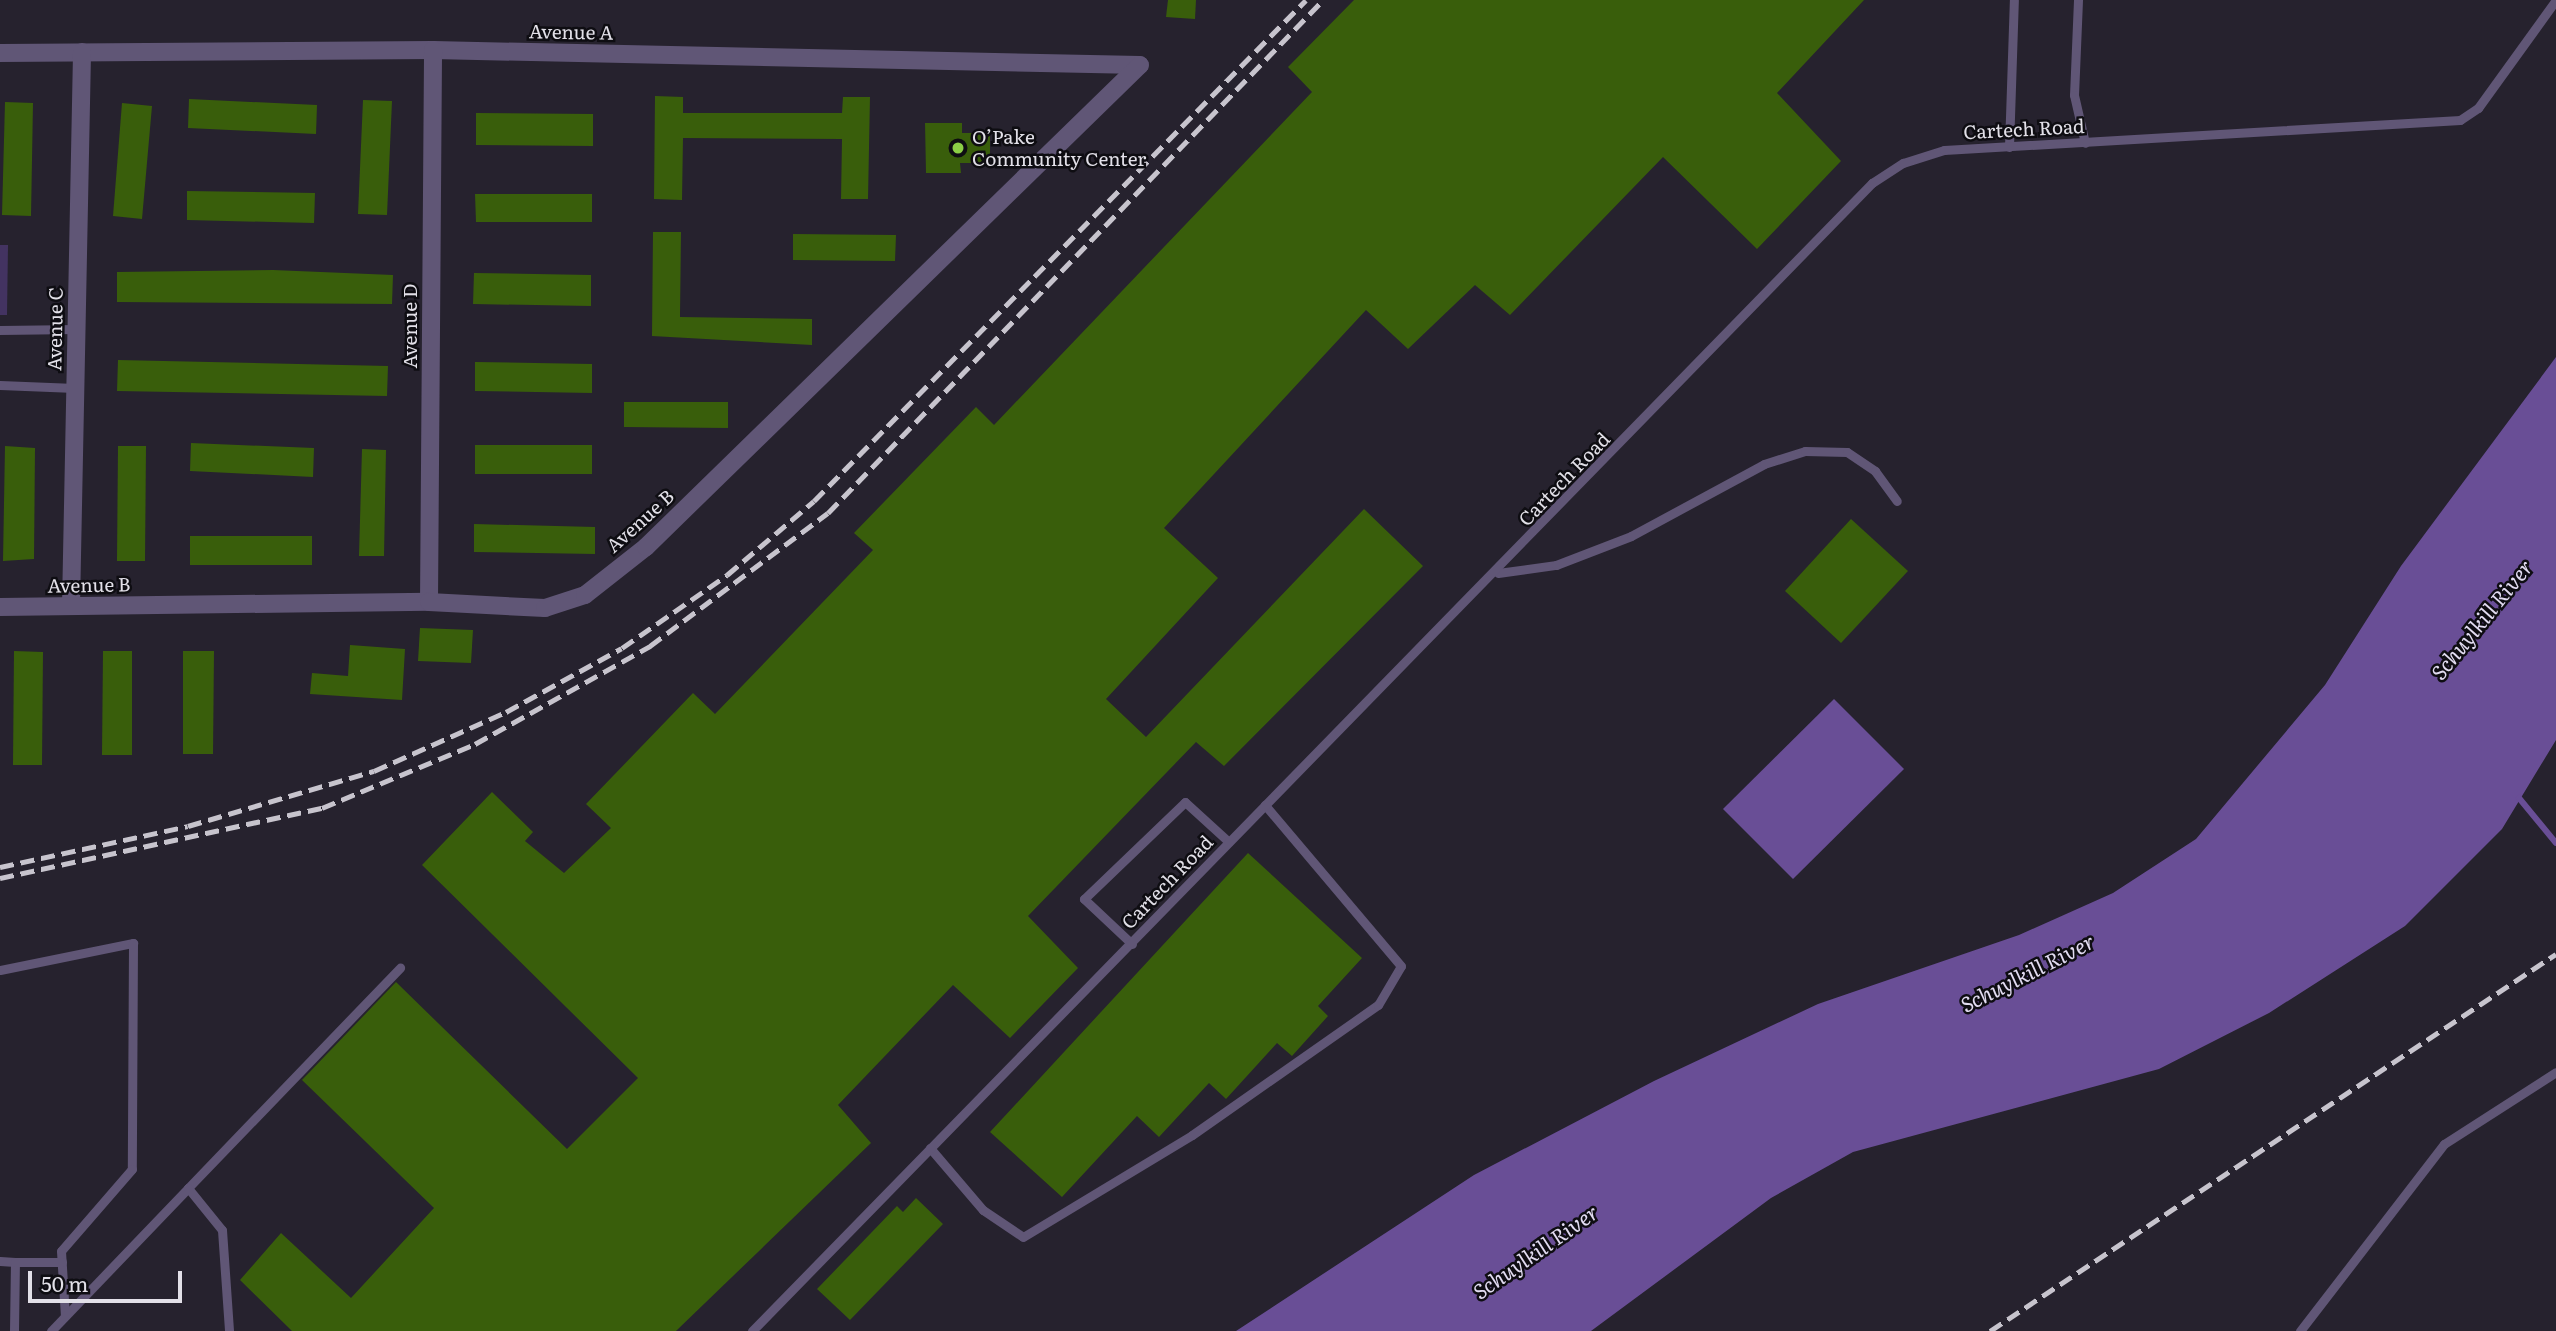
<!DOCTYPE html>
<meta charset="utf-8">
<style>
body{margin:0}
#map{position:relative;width:2556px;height:1331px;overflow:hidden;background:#26222e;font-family:Literata,serif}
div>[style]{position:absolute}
.green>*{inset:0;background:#433361}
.water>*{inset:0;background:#694e96}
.stream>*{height:6px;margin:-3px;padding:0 3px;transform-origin:3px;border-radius:3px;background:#694e96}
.building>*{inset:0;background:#395e0b}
.service>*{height:9px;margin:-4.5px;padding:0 4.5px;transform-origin:4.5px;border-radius:4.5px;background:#605676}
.minor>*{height:18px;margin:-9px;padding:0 9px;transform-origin:9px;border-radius:9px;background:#605676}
.rail>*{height:5px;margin-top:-2.5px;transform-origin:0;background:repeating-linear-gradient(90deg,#c7c4cd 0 14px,transparent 0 21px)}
.dots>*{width:19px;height:19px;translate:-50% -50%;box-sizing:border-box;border:4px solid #0e0d12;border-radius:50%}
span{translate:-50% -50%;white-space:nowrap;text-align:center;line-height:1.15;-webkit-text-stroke:5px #0e0d12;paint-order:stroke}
.street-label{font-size:19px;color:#e2e0e8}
.poi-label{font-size:19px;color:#e2e0e8}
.left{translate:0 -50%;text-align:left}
.water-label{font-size:21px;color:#e2dcf1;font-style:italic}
.scale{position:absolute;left:28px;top:1271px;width:154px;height:32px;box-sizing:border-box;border:4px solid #e2e0e8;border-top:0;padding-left:9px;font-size:21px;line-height:24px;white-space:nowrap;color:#e2e0e8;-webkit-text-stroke:5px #0e0d12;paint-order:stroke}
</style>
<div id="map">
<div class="green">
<i style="clip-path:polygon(0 245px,8px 245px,7px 315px,0 315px)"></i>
</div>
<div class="water">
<i style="clip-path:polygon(2556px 357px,2556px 740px,2502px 829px,2405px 926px,2269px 1013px,2159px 1069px,1853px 1152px,1771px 1198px,1591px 1331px,1236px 1331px,1474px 1175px,1654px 1081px,1818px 1004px,2019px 935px,2113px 893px,2196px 839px,2325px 685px,2401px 566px)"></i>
<i style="clip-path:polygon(1834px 699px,1904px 769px,1793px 879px,1723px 809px)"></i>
</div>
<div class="stream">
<i style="left:2519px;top:798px;width:58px;rotate:50.6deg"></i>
</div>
<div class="building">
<i style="clip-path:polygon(1168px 0,1196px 0,1195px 19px,1166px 17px)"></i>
<i style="clip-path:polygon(1354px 0,1864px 0,1777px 93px,1841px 161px,1757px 249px,1663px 157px,1510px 315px,1475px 285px,1408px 349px,1366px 310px,1164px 528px,1218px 578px,1106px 699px,1146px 737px,1364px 509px,1423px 566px,1224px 766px,1196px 742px,1028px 916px,1078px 968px,1010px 1038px,953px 985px,838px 1105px,871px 1143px,676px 1331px,292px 1331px,240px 1280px,281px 1233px,351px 1298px,434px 1208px,302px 1080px,396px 982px,567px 1149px,638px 1078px,422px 865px,492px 792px,533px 832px,525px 841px,564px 873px,611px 828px,586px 804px,693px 693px,715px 714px,873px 550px,854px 533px,976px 407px,994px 425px,1312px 92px,1288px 67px)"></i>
<i style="clip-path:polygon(655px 96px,683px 97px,683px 113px,842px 113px,843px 97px,870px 97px,868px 199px,841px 199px,842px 139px,683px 138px,682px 200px,654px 199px)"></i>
<i style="clip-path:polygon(189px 99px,317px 105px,316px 134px,188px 128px)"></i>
<i style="clip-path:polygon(363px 100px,392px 101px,387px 215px,358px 214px)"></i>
<i style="clip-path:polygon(5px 102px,33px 103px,31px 216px,2px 215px)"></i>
<i style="clip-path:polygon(122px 103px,152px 106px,142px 219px,113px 216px)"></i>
<i style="clip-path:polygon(476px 113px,593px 114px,593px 146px,476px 145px)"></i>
<i style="clip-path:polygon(925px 123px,962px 123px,962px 133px,990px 133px,990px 163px,960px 163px,961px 173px,926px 173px)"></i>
<i style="clip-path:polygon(187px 191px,315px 193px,314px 223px,187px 220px)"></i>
<i style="clip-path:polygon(475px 194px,592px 194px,592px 222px,476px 222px)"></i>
<i style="clip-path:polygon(653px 232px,681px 232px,680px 317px,812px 319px,812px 345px,652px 336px)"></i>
<i style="clip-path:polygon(793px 234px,896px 235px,895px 261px,793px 260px)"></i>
<i style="clip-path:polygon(273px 270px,393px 275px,392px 304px,117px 302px,117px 272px)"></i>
<i style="clip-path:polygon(474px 273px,591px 275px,591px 306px,473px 304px)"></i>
<i style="clip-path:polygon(118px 360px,388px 366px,387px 396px,117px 391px)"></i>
<i style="clip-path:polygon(475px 362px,592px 364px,592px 393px,475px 391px)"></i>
<i style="clip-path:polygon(624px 402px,728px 402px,728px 428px,624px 427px)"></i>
<i style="clip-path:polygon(191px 443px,314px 448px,313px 477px,190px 471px)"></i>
<i style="clip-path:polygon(475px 445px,592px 445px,592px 474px,475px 474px)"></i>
<i style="clip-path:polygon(5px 446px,35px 448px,34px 559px,3px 561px)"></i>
<i style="clip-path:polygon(118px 446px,146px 446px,145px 561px,117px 561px)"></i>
<i style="clip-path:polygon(362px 449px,386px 450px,384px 556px,359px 556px)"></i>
<i style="clip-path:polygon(1851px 519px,1908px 571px,1841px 643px,1785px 591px)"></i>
<i style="clip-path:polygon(474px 524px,595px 527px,595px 554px,474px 552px)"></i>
<i style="clip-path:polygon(190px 536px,312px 536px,312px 565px,190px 565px)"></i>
<i style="clip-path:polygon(420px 628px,473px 630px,471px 663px,418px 661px)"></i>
<i style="clip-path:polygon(350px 645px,405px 649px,402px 700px,310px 694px,312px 673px,348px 676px)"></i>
<i style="clip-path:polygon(14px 651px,43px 652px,42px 765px,13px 765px)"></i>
<i style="clip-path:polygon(103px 651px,132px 651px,132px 755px,102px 755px)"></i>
<i style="clip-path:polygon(183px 651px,214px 651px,213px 754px,183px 754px)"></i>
<i style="clip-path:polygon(1248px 853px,1362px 958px,1318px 1006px,1328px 1016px,1292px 1056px,1277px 1043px,1226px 1099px,1209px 1083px,1159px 1137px,1137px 1116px,1062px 1197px,990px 1132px)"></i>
<i style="clip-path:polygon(916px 1198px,943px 1224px,850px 1320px,817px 1289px,897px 1206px,903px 1212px)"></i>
</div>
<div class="service">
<i style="left:2078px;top:0;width:95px;rotate:92.4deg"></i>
<i style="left:2074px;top:95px;width:49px;rotate:77.1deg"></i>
<i style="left:2009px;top:147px;width:147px;rotate:-88.1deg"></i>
<i style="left:0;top:330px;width:76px;rotate:-0.8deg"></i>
<i style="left:0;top:385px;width:75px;rotate:2.3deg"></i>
<i style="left:1498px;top:573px;width:59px;rotate:-7.9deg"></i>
<i style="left:1556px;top:565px;width:80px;rotate:-21.1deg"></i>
<i style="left:1631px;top:536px;width:151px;rotate:-28.4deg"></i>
<i style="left:1764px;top:464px;width:43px;rotate:-17.6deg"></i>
<i style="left:1805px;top:451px;width:42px;rotate:1.4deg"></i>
<i style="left:1847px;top:452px;width:34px;rotate:34deg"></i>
<i style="left:1875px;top:471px;width:37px;rotate:54deg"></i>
<i style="left:1132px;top:944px;width:66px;rotate:-136.8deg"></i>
<i style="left:1084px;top:899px;width:140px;rotate:-43.8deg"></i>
<i style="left:1185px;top:802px;width:59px;rotate:42.3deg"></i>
<i style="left:0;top:970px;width:136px;rotate:-11.5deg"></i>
<i style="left:133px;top:943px;width:226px;rotate:90.3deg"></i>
<i style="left:132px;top:1169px;width:108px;rotate:130.9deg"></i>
<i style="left:61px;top:1251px;width:65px;rotate:86.5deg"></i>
<i style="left:930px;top:1148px;width:82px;rotate:49.5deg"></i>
<i style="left:983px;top:1210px;width:48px;rotate:34deg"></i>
<i style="left:1023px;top:1237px;width:197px;rotate:-31.1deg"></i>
<i style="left:1192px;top:1135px;width:227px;rotate:-35deg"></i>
<i style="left:1378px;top:1005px;width:45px;rotate:-59.5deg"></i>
<i style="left:1401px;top:966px;width:211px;rotate:-130.2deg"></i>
<i style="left:188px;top:1188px;width:306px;rotate:-46.1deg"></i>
<i style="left:0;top:1261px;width:15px;rotate:4deg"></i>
<i style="left:14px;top:1331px;width:69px;rotate:-89.2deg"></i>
<i style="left:15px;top:1262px;width:47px"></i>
<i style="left:51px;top:1331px;width:198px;rotate:-46.2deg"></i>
<i style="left:188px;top:1188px;width:54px;rotate:51deg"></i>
<i style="left:222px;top:1230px;width:101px;rotate:86deg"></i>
<i style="left:752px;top:1331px;width:1604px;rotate:-45.71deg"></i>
<i style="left:1872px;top:183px;width:37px;rotate:-33deg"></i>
<i style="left:1903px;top:163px;width:43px;rotate:-17.6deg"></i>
<i style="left:1944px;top:150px;width:517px;rotate:-3.33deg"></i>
<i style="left:2460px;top:120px;width:22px;rotate:-34deg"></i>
<i style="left:2478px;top:108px;width:133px;rotate:-54.2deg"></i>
<i style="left:2300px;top:1331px;width:236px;rotate:-52.4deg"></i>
<i style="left:2444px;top:1144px;width:133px;rotate:-32.7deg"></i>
</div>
<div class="minor">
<i style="left:0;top:53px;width:433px;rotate:-0.4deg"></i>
<i style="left:433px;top:50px;width:707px;rotate:1.22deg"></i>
<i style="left:429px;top:602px;width:552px;rotate:-89.58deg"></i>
<i style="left:71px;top:606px;width:554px;rotate:-88.86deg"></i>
<i style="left:0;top:607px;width:429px;rotate:-0.7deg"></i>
<i style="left:429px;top:602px;width:116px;rotate:3deg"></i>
<i style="left:545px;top:608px;width:42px;rotate:-18deg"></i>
<i style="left:585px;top:595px;width:78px;rotate:-38.2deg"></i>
<i style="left:646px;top:547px;width:690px;rotate:-44.3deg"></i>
</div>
<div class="rail">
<i style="left:0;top:867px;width:192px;rotate:-12.3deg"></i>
<i style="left:188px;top:826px;width:194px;rotate:-16.5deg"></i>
<i style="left:374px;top:771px;width:145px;rotate:-24.1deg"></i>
<i style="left:506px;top:712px;width:132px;rotate:-28.9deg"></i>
<i style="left:622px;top:648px;width:128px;rotate:-34.8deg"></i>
<i style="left:727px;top:575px;width:114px;rotate:-40.4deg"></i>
<i style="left:814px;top:501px;width:702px;rotate:-45.52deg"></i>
<i style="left:0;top:878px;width:330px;rotate:-12.3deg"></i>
<i style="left:322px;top:808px;width:166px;rotate:-22.7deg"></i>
<i style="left:475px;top:744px;width:201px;rotate:-29.2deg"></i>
<i style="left:650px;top:646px;width:222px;rotate:-36.8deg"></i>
<i style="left:828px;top:513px;width:713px;rotate:-46.02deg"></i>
<i style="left:1990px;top:1331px;width:680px;rotate:-33.67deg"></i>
</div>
<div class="dots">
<i style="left:958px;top:148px;background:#8bce46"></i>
</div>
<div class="street-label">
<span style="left:571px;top:32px;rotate:1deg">Avenue A</span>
<span style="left:2024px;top:129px;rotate:-3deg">Cartech Road</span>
<span style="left:410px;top:326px;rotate:-90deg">Avenue D</span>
<span style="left:55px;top:329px;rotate:-89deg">Avenue C</span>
<span style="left:1564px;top:479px;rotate:-46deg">Cartech Road</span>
<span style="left:640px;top:521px;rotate:-42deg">Avenue B</span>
<span style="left:89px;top:585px;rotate:-1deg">Avenue B</span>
<span style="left:1167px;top:882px;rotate:-46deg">Cartech Road</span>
</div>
<div class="poi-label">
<span class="left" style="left:972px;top:148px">O’Pake<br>Community Center</span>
</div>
<div class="water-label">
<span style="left:2481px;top:619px;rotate:-51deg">Schuylkill River</span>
<span style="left:2027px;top:972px;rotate:-27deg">Schuylkill River</span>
<span style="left:1535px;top:1251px;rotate:-35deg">Schuylkill River</span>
</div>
<div class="scale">50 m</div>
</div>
